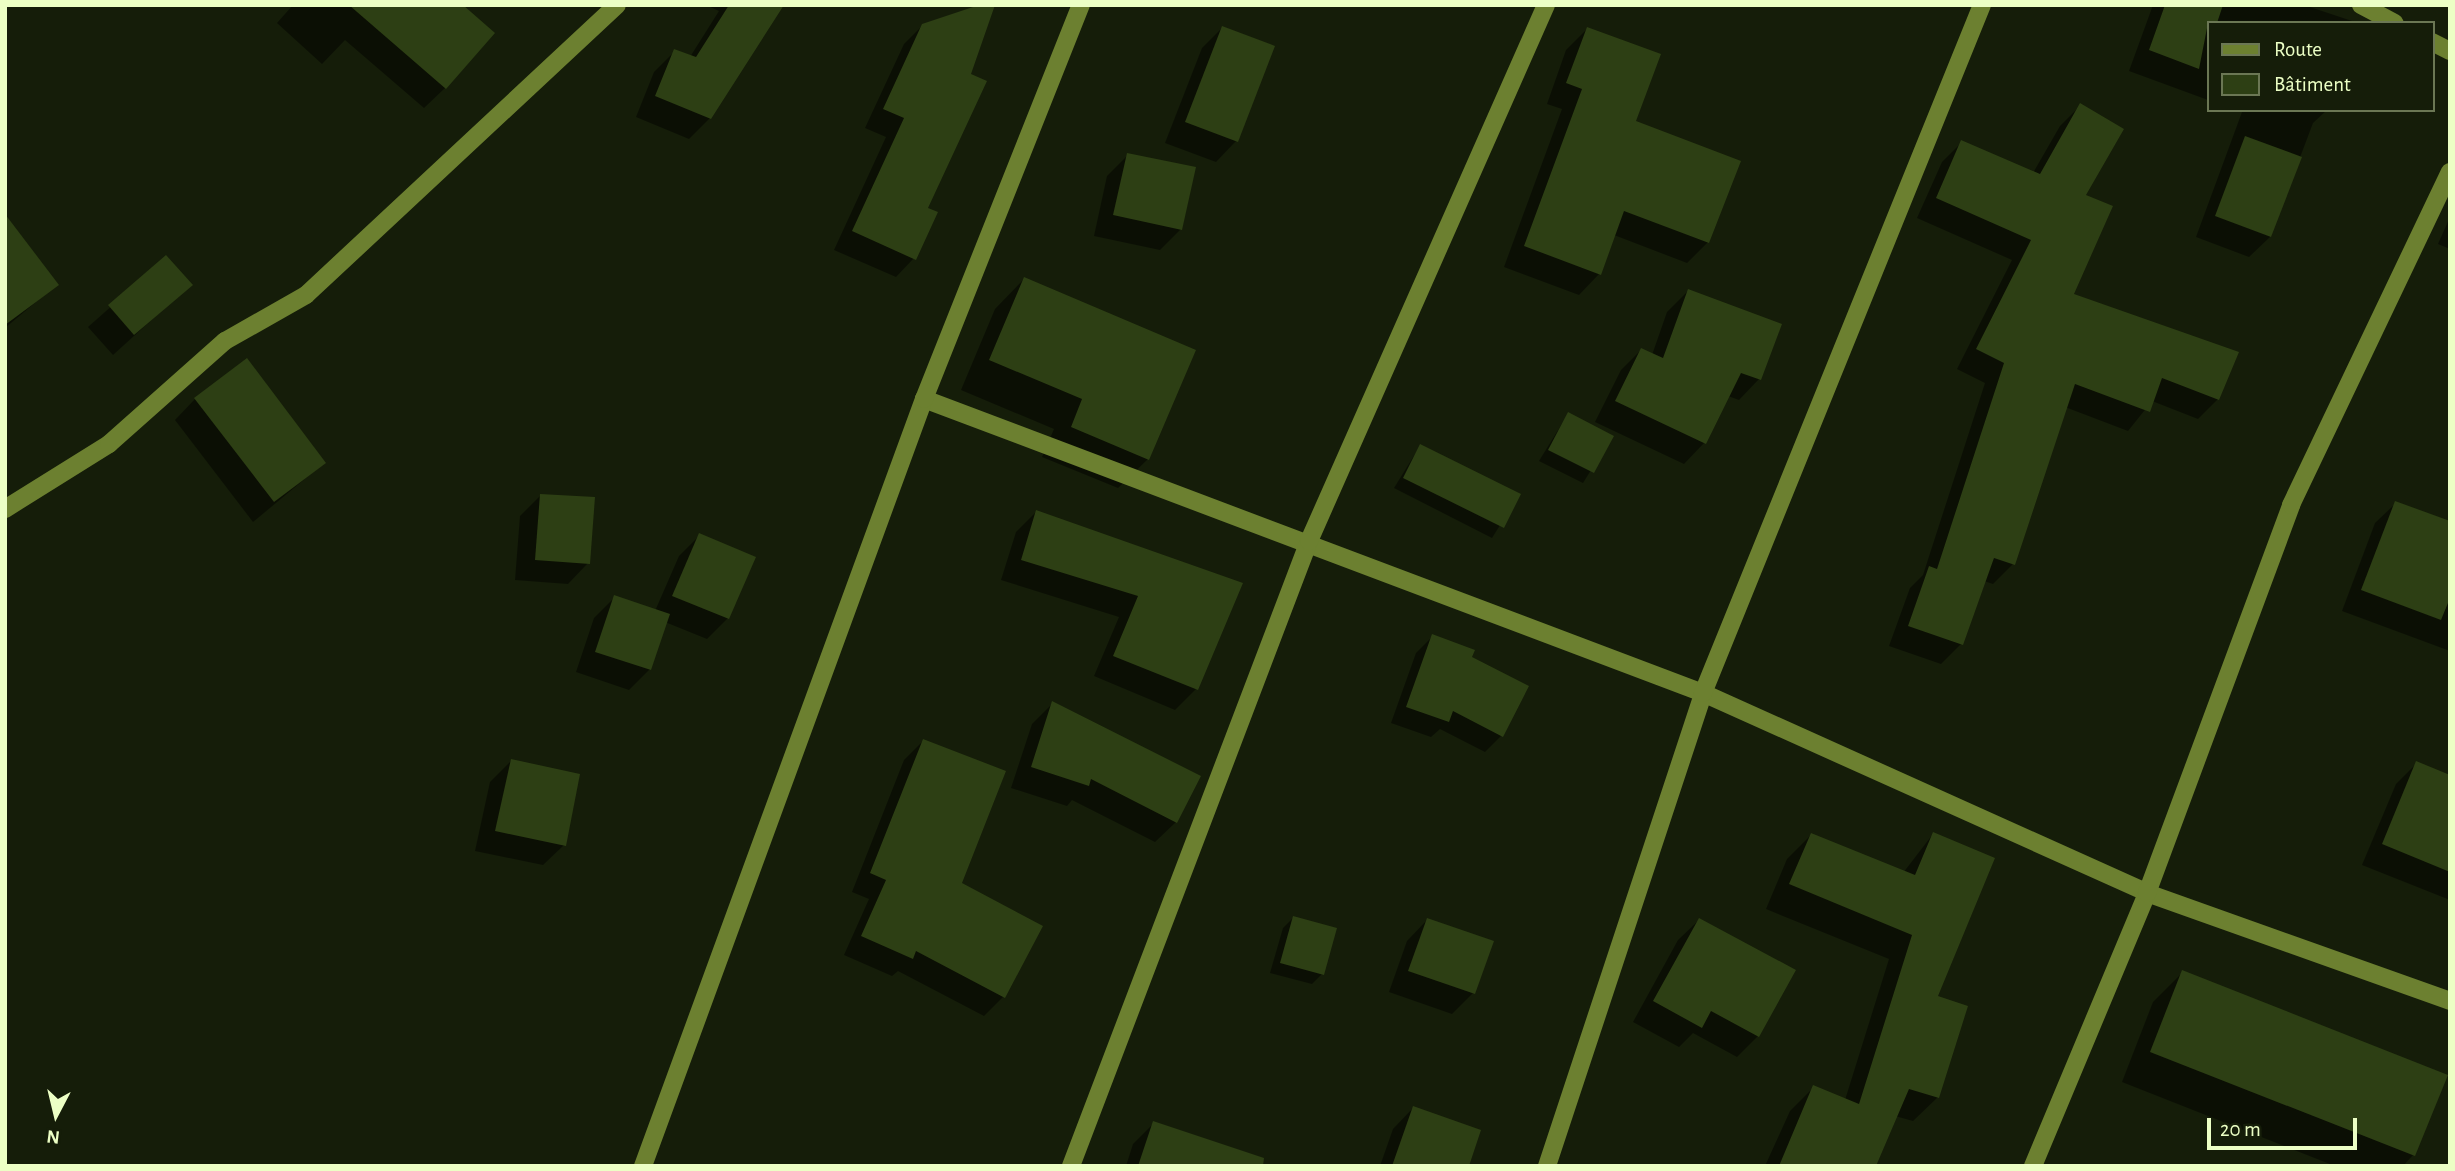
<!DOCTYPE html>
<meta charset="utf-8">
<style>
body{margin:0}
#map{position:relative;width:2455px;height:1171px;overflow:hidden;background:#151d09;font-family:"Alegreya Sans",sans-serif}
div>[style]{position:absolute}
.shadow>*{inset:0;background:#0007}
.building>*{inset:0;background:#2d3f14}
.minor>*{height:18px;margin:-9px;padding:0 9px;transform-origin:9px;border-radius:9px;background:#6c8030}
span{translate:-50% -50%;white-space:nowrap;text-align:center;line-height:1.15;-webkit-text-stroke:7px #151d09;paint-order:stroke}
.frame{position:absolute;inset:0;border:7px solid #ecffc5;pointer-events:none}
.legend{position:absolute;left:2207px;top:21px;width:228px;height:91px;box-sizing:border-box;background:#151d09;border:2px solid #6b7754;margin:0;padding:9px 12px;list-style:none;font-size:21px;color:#ecffc5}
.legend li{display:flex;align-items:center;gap:14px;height:35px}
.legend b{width:35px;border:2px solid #6b7754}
.north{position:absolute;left:21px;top:1080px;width:70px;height:70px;-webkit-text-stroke:5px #151d09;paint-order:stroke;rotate:187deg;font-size:19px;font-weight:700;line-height:28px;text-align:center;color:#ecffc5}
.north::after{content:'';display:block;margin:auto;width:24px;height:32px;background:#ecffc5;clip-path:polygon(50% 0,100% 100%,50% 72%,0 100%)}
.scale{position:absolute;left:2207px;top:1118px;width:150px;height:32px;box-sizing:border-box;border:4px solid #ecffc5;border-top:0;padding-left:9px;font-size:21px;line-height:24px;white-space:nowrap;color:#ecffc5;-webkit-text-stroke:5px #151d09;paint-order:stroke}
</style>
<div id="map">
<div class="shadow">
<i style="clip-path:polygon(293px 5px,460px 5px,445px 88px,424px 108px,345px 40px,322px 64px,277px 23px)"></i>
<i style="clip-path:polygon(706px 5px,782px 5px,710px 118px,689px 139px,636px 117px,654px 72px,675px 51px,690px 57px,719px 11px)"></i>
<i style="clip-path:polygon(2153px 5px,2304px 5px,2358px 23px,2208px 23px,2208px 100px,2129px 71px)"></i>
<i style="clip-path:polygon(923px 25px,926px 208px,914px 258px,896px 277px,834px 250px,886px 137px,865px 128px,904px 44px)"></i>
<i style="clip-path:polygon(1222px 28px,1273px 47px,1236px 141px,1216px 162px,1165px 143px,1202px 48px)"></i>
<i style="clip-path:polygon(1587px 29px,1633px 122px,1708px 242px,1687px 263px,1614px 235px,1599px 274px,1579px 295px,1504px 267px,1562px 109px,1547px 104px,1566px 50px)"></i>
<i style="clip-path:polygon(2080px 106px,2084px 196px,2071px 295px,2218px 399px,2198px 419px,2152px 401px,2128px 431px,2065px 407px,2013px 564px,1993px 584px,1984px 581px,1961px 644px,1941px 664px,1889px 646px,1910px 588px,1923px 575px,1985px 383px,1957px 369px,2012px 260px,1917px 218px,1942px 162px,1962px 142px,2033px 173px,2060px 126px)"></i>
<i style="clip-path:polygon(2236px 110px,2327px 110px,2313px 123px,2270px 237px,2249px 257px,2196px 237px,2242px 112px)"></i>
<i style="clip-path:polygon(1128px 155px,1181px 229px,1160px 250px,1094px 236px,1107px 176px)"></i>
<i style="clip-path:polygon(2450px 217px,2450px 249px,2438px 244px)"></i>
<i style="clip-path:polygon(5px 222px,56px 285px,5px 328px)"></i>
<i style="clip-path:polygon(166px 258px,190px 285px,113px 355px,88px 327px)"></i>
<i style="clip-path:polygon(1024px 279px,1148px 459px,1118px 488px,1042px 457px,1054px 429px,961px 390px,995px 309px)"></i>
<i style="clip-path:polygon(1688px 291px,1759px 379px,1739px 400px,1728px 396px,1704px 443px,1684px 464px,1595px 422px,1621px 370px,1641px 350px,1652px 355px,1667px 312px)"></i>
<i style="clip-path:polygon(195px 399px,324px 463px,253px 522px,175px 420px)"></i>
<i style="clip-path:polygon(1568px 414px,1612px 436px,1583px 483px,1539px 461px)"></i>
<i style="clip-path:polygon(1420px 446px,1519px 495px,1492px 538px,1394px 488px)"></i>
<i style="clip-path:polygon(540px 496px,588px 563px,568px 584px,515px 580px,520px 516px)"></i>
<i style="clip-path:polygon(2396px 503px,2450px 523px,2450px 651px,2342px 611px,2375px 523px)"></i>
<i style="clip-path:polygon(1036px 512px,1240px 584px,1196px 689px,1175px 710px,1094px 676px,1119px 617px,1001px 580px,1016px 532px)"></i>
<i style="clip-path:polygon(700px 535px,728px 618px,707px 639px,665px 622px,650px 669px,629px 690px,576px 672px,594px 618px,615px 597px,655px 611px,679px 556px)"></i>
<i style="clip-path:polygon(1432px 637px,1470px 658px,1501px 736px,1485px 752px,1440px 729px,1431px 737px,1391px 723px,1416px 653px)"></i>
<i style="clip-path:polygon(1053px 703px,1176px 822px,1155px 842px,1072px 800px,1067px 806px,1011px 788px,1032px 724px)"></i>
<i style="clip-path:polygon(923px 741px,959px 884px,1041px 927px,1003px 997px,984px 1016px,898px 971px,892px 976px,844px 955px,869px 899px,852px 892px,904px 760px)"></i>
<i style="clip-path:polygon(511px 761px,564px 845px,543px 865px,475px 851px,490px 782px)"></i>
<i style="clip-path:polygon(2417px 763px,2450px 777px,2450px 900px,2362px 865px,2396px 784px)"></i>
<i style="clip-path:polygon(1933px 834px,1938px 1097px,1913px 1121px,1895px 1116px,1874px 1166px,1765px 1166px,1790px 1111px,1814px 1087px,1845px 1100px,1889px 959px,1766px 909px,1787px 859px,1811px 835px,1903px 873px)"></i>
<i style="clip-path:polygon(1293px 918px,1322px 974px,1312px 984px,1270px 973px,1283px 928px)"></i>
<i style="clip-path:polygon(1427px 920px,1473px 993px,1452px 1014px,1389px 992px,1407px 941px)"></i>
<i style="clip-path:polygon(1699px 920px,1758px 1036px,1737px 1057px,1693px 1033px,1679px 1047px,1633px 1022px,1678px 940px)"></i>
<i style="clip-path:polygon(2183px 972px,2445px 1076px,2413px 1155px,2403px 1166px,2335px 1166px,2122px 1082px,2153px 1002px)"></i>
<i style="clip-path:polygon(1413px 1108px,1467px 1166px,1380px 1166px,1393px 1129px)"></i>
<i style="clip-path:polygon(1154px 1123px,1217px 1166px,1126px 1166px,1133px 1144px)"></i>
</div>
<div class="building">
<i style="clip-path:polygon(349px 5px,463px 5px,495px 33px,446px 89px)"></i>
<i style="clip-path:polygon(729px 5px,784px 5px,711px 119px,655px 96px,674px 49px,696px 57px)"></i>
<i style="clip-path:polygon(979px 5px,995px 5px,971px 74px,987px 81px,928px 208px,938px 212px,916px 260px,852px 231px,904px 118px,883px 109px,922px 24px)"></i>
<i style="clip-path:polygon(2165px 5px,2223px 5px,2217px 23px,2208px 23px,2199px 69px,2149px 50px)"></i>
<i style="clip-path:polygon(1222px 26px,1275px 46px,1238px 142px,1185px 122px)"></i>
<i style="clip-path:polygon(1587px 27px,1661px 54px,1636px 121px,1741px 161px,1709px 243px,1624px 211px,1601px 275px,1524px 246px,1582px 89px,1566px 83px)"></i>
<i style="clip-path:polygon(2080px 103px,2124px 129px,2086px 195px,2113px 206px,2074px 294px,2239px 352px,2219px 400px,2162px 378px,2150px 412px,2075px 384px,2015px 565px,1994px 558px,1963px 645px,1908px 626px,1929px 566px,1937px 569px,2004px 363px,1976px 349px,2031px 240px,1936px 198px,1961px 140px,2040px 174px)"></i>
<i style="clip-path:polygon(2245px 136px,2302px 157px,2271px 237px,2215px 216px)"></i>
<i style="clip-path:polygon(1127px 153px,1196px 167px,1182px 230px,1113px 215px)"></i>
<i style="clip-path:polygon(5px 214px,59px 285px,5px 325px)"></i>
<i style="clip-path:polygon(166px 255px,193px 285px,134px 335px,108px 305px)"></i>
<i style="clip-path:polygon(1024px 277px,1196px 350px,1149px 460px,1071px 427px,1082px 399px,989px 360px)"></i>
<i style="clip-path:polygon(1688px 289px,1782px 324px,1761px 380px,1741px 373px,1706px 444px,1615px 401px,1641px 348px,1663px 358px)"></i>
<i style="clip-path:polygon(247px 358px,326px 463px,274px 502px,194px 398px)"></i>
<i style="clip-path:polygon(1568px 412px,1614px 436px,1594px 473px,1548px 450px)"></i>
<i style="clip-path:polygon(1420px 444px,1521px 494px,1504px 528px,1403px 478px)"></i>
<i style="clip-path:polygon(540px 494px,595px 497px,590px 564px,535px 560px)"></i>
<i style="clip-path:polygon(2395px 501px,2450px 521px,2450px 598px,2441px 620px,2361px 590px)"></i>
<i style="clip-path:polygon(1036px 510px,1243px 583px,1198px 690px,1113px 656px,1138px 596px,1021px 560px)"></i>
<i style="clip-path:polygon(699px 533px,756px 557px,729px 619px,672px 596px)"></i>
<i style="clip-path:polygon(614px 595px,670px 614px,651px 670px,595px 652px)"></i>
<i style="clip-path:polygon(1432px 634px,1475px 650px,1472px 657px,1529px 686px,1503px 737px,1453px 711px,1449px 722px,1406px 707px)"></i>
<i style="clip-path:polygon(1052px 701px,1201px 776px,1177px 823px,1091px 779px,1089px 786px,1031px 767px)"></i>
<i style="clip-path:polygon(923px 739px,1006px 771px,962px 883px,1043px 926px,1005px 998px,916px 951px,913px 959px,861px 936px,886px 880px,870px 873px)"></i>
<i style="clip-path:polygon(511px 759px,580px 774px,566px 846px,495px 831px)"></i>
<i style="clip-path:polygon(2416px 761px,2450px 775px,2450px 872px,2382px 844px)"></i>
<i style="clip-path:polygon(1933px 832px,1995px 858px,1938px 996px,1968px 1006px,1939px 1098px,1909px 1089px,1876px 1166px,1779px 1166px,1813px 1085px,1859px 1104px,1912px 935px,1789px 884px,1811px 833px,1915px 875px)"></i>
<i style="clip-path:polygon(1293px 916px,1337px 928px,1324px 975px,1280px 963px)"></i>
<i style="clip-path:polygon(1427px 918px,1494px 941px,1475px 994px,1408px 971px)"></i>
<i style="clip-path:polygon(1699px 918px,1796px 970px,1759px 1037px,1711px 1011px,1702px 1028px,1653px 1001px)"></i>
<i style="clip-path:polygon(2182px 970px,2448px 1075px,2415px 1156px,2150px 1052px)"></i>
<i style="clip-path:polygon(1413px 1106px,1481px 1130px,1469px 1166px,1392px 1166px)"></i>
<i style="clip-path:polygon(1153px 1121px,1264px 1158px,1263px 1166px,1138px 1166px)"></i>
</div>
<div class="minor">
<i style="left:2361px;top:5px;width:38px;rotate:28deg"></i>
<i style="left:2432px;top:42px;width:20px;rotate:27deg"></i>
<i style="left:924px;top:399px;width:833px;rotate:20.68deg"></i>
<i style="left:1703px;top:693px;width:487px;rotate:24.2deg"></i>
<i style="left:2147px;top:893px;width:322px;rotate:19.6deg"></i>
<i style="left:5px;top:509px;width:123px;rotate:-32deg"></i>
<i style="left:109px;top:444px;width:155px;rotate:-41.6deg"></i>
<i style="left:225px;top:341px;width:93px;rotate:-29.6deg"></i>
<i style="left:306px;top:295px;width:425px;rotate:-43deg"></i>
<i style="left:643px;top:1166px;width:817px;rotate:-69.88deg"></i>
<i style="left:924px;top:399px;width:424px;rotate:-68.3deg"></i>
<i style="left:1071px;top:1166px;width:669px;rotate:-69.15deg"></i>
<i style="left:1309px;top:541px;width:586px;rotate:-66.15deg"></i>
<i style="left:1547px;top:1166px;width:498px;rotate:-71.7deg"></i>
<i style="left:1703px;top:693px;width:742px;rotate:-67.93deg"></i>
<i style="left:2033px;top:1166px;width:296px;rotate:-67.3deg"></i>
<i style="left:2147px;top:893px;width:414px;rotate:-69.6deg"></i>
<i style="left:2291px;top:505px;width:369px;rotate:-64.5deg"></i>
</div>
<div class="frame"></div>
<ul class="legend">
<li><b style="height:9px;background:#6c8030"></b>Route</li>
<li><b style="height:19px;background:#2d3f14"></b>Bâtiment</li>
</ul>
<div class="north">N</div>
<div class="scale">20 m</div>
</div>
